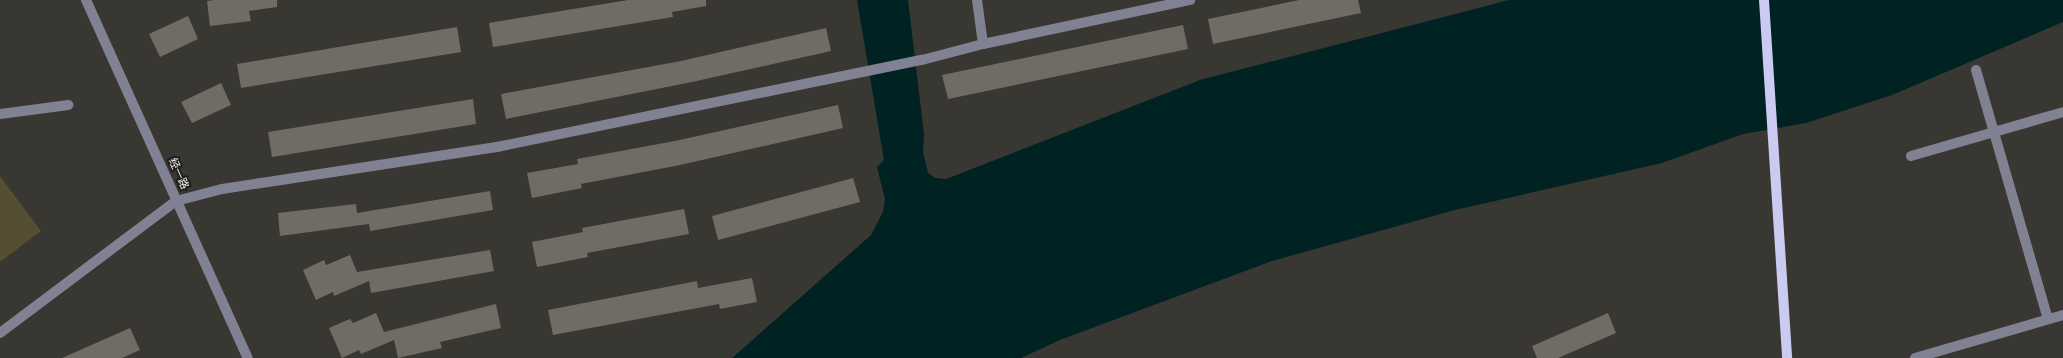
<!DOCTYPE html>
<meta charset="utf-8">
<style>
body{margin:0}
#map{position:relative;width:2063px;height:358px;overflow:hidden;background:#393731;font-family:Figtree,"Noto Sans SC",sans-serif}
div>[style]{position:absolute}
.green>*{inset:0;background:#554e33}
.water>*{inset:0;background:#012223}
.building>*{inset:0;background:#6e6c65}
.minor>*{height:10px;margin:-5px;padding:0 5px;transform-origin:5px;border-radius:5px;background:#818194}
.major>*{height:10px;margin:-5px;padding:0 5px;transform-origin:5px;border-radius:5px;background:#cbcaf1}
span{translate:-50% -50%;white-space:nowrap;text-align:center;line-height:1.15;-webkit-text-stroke:4px #1f1e1c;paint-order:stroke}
.street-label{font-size:11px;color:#f2f1ed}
</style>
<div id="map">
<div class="green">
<i style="clip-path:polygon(0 176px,41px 231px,0 262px)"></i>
</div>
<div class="water">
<i style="clip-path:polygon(857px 0,908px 0,924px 134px,923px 152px,928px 173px,935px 178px,946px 179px,1200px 80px,1509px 0,2063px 0,2063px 22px,1892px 95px,1806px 123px,1743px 134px,1662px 163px,1455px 210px,1272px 261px,1060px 340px,1021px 358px,732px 358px,871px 235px,883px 212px,885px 199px,877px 167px,884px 160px)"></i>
</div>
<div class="building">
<i style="clip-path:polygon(214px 0,277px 0,277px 7px,249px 11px,251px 21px,210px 26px,207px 1px)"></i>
<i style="clip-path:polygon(628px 0,706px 0,706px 6px,672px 12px,673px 17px,493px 47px,489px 23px)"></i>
<i style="clip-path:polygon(1299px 0,1358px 0,1361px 13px,1213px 44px,1208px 19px)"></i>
<i style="clip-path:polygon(188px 16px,198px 39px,160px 57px,149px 34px)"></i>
<i style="clip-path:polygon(1183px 25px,1188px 49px,948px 99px,942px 75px)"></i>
<i style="clip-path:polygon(457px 27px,461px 52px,241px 88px,237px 64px)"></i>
<i style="clip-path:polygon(826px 28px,831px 51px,692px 82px,506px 119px,501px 94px,681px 61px)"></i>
<i style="clip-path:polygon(221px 83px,231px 105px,192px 123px,181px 102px)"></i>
<i style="clip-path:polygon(473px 99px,476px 124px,272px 157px,268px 132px)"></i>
<i style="clip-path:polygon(838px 105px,843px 128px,680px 165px,581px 184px,582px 188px,532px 198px,527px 173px,578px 164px,577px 159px,675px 141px)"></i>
<i style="clip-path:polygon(853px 178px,860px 202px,718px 240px,712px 216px)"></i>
<i style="clip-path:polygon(490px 191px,493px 210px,370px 231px,369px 224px,280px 236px,278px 213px,356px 204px,357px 213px)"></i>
<i style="clip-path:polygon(684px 209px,689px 234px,587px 253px,588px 257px,537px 267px,532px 242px,583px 232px,582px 228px)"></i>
<i style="clip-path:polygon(490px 250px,494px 271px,371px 293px,369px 281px,334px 296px,333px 292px,316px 300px,303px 270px,324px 260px,326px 265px,350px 255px,357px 272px)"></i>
<i style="clip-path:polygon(752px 278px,757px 302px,720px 309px,719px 304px,553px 335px,548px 310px,697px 281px,698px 288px)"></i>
<i style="clip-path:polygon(496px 304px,501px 328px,440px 342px,442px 348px,398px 358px,394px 340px,361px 354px,359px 350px,342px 358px,329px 328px,350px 319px,353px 323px,376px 313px,384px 332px)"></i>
<i style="clip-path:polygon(1608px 313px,1616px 333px,1558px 358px,1537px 358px,1532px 346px)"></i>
<i style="clip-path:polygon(130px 328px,140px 350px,122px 358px,62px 358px)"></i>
</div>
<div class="minor">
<i style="left:86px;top:0;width:393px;rotate:65.7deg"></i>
<i style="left:977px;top:0;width:44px;rotate:82.2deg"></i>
<i style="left:1976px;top:70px;width:259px;rotate:73.9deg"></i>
<i style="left:0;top:114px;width:69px;rotate:-7.5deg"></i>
<i style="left:1911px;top:156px;width:158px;rotate:-16.1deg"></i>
<i style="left:0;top:333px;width:220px;rotate:-36.9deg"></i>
<i style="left:176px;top:201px;width:48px;rotate:-14.6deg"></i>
<i style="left:222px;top:189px;width:278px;rotate:-8.7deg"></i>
<i style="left:497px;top:147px;width:434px;rotate:-11.6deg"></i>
<i style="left:922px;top:60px;width:63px;rotate:-14.7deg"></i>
<i style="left:983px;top:44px;width:212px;rotate:-12deg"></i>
<i style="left:1915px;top:358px;width:154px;rotate:-16.2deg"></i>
</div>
<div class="major">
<i style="left:1764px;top:0;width:359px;rotate:86.3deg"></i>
</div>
<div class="street-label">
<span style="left:178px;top:174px;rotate:66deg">经一路</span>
</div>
</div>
